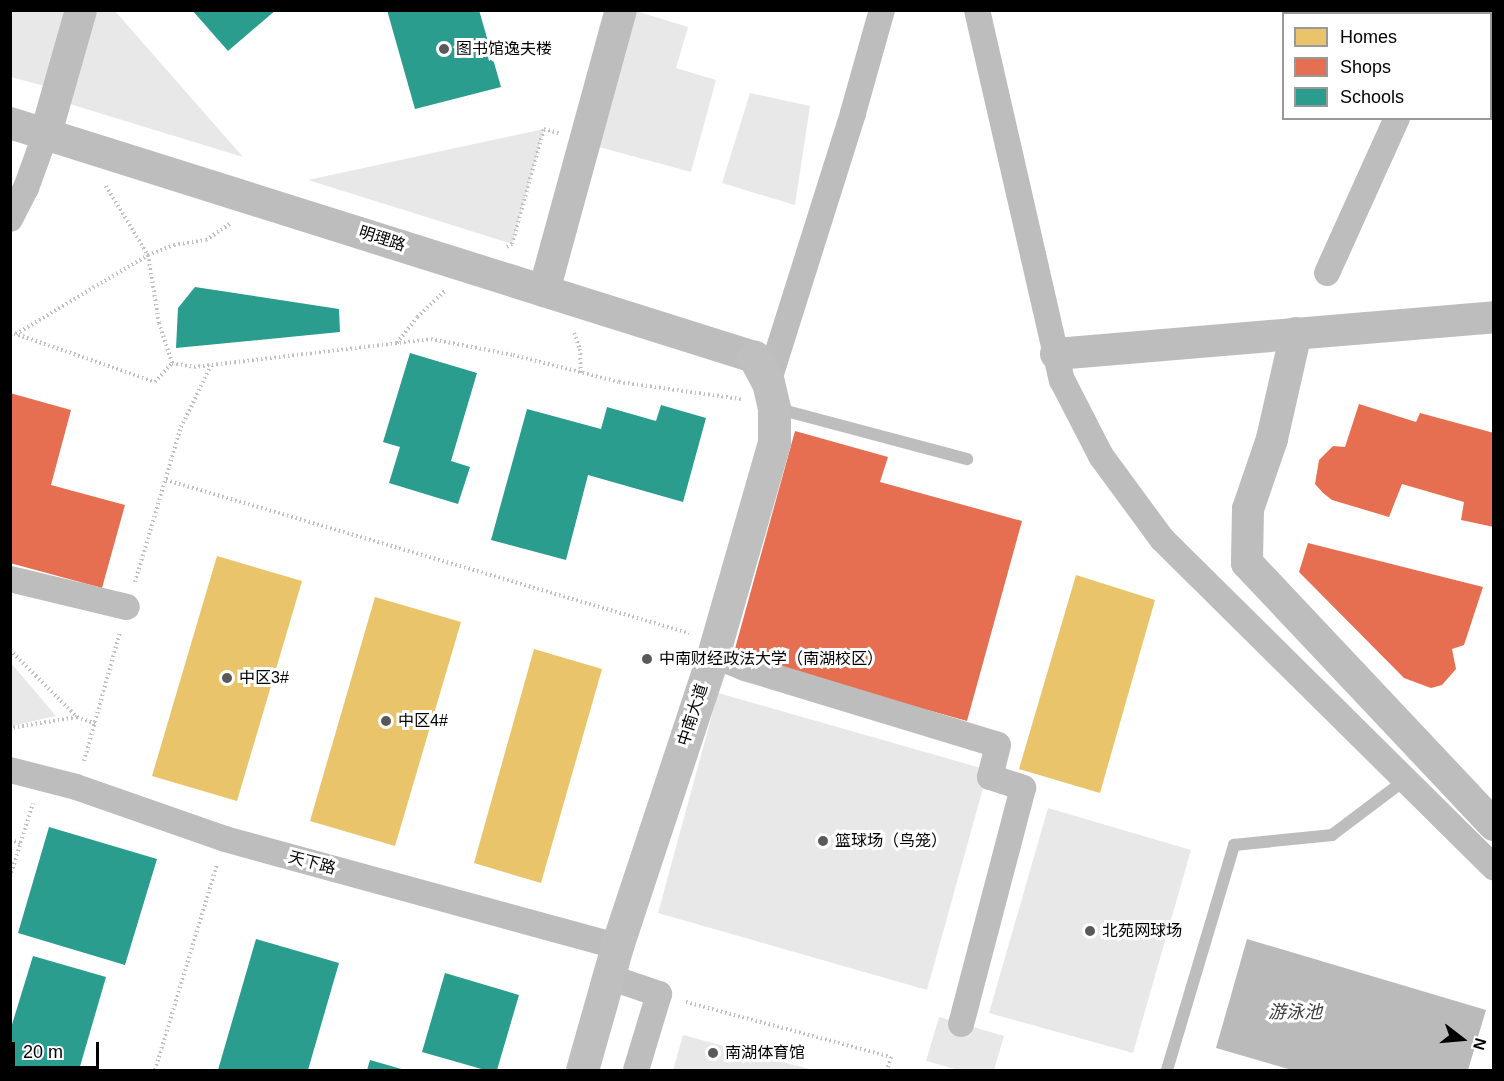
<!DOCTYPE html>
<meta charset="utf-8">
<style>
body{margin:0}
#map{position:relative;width:1504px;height:1081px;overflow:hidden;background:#fff;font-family:Helvetica,"Noto Sans SC",sans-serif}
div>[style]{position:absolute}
.green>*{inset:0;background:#e8e8e8}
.water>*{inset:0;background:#bababa}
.homes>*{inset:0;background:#e9c46a}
.shops>*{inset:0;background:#e76f51}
.schools>*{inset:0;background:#2a9d8f}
.path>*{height:4px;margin-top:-2px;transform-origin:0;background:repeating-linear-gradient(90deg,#c2c2c2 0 1.5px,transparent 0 4.5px)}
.service>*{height:12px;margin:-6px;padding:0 6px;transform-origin:6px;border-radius:6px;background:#bdbdbd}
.minor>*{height:26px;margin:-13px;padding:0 13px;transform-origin:13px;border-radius:13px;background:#bdbdbd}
.tertiary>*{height:32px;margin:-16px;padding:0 16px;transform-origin:16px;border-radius:16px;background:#bdbdbd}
.secondary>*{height:33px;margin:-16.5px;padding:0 16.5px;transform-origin:16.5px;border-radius:16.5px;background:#bfbfbf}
.dots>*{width:16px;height:16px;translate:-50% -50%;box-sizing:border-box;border:3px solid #fff;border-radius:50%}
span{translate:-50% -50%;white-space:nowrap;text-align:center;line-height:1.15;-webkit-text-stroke:6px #fff;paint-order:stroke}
.poi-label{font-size:16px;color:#000}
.left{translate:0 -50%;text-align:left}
.street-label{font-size:16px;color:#000}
.water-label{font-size:18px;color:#3d3d3d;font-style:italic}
.frame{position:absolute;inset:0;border:12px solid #000;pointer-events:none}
.legend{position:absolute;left:1282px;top:12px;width:210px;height:108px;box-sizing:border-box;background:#fff;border:2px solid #999;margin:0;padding:8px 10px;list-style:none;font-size:18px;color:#000}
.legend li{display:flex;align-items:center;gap:12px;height:30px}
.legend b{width:30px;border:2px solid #999}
.north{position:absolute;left:1432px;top:1009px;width:60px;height:60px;-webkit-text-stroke:4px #fff;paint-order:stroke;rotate:106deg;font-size:16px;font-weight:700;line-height:24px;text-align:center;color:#000}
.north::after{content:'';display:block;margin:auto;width:21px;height:27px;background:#000;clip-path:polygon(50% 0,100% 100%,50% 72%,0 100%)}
.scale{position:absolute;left:12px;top:1042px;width:87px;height:27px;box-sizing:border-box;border:3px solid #000;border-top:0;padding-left:8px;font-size:18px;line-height:21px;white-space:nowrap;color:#000;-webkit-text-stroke:4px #fff;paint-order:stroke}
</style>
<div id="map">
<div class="green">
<i style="clip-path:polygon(10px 11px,65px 11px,44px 86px,11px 77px)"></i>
<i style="clip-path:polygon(86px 11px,115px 11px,243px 157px,60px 101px)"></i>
<i style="clip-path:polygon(636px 11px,688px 27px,676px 68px,716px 80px,691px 172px,599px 147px)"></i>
<i style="clip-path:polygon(750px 93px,810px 106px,795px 205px,722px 183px)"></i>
<i style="clip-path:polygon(544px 129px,512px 244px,308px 180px)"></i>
<i style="clip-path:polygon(10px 663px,11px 663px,56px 716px,11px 726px)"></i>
<i style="clip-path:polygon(718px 693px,988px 770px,927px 990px,658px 913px)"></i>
<i style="clip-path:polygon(1048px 808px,1191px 850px,1133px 1053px,989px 1013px)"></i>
<i style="clip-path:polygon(939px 1017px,1004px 1036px,994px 1070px,959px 1070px,926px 1061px)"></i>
<i style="clip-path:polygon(683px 1035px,813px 1070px,673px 1070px)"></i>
</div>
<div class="water">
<i style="clip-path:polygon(1247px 939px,1486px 1010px,1468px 1070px,1292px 1070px,1216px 1048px)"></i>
</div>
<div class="homes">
<i style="clip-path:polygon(217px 556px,302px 581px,237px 801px,152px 776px)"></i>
<i style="clip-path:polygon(1076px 575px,1155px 600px,1100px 793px,1019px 769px)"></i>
<i style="clip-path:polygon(375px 597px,461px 622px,395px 846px,310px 821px)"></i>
<i style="clip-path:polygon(534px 649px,602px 669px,541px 883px,474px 863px)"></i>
</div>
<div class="shops">
<i style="clip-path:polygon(10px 393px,71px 410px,51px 485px,125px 505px,102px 588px,10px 563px)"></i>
<i style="clip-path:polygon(1359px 404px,1416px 422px,1420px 413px,1494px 433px,1494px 527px,1461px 520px,1464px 502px,1402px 484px,1389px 517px,1332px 500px,1323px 493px,1315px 484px,1319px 460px,1333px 446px,1345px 447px)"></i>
<i style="clip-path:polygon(795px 431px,888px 457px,880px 482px,1022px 521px,967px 721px,733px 656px)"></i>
<i style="clip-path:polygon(1308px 543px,1483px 587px,1464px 645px,1452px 649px,1456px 669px,1442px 685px,1431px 688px,1404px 678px,1299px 572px)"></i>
</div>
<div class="schools">
<i style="clip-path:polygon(192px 10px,276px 10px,228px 51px)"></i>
<i style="clip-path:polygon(387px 10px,479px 10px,501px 87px,415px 109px)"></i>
<i style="clip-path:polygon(195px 287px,339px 309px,340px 332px,176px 348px,178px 308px)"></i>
<i style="clip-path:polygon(410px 353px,477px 373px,451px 461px,470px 467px,458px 504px,389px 483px,400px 447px,383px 442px)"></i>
<i style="clip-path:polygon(661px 405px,706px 418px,683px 502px,588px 475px,566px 560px,491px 540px,527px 409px,601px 429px,607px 407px,656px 421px)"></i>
<i style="clip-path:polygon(49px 827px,157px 859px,125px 965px,18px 933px)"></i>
<i style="clip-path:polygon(256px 939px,339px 963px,308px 1070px,218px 1070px)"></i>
<i style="clip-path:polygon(33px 956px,106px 977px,79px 1070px,10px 1070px,10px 1031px)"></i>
<i style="clip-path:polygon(445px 973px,519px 995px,497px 1070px,485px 1070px,422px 1052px)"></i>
<i style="clip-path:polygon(370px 1060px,405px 1070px,367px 1070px)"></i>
</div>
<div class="path">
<i style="left:106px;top:186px;width:81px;rotate:58.7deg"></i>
<i style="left:148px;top:255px;width:69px;rotate:80.8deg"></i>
<i style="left:159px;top:323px;width:42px;rotate:72deg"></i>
<i style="left:507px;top:247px;width:6px;rotate:-31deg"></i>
<i style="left:512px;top:244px;width:119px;rotate:-74.5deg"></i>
<i style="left:544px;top:129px;width:15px;rotate:16deg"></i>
<i style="left:10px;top:332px;width:153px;rotate:19deg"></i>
<i style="left:155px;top:382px;width:25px;rotate:-48deg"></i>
<i style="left:172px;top:363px;width:22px;rotate:10deg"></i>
<i style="left:194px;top:367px;width:239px;rotate:-6.7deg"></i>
<i style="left:431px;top:339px;width:84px;rotate:11deg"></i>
<i style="left:513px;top:355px;width:109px;rotate:14.3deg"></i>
<i style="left:619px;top:382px;width:123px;rotate:7.9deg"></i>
<i style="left:574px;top:333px;width:17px;rotate:69deg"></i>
<i style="left:580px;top:349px;width:24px;rotate:88deg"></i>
<i style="left:16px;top:334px;width:154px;rotate:-30.9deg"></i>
<i style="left:148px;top:255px;width:28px;rotate:-21deg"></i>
<i style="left:174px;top:245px;width:32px;rotate:-9deg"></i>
<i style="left:206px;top:240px;width:30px;rotate:-34deg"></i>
<i style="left:397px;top:343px;width:33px;rotate:-52deg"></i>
<i style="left:417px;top:317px;width:38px;rotate:-43deg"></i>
<i style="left:166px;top:480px;width:545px;rotate:16.31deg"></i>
<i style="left:135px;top:582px;width:162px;rotate:-73.5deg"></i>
<i style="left:181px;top:427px;width:68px;rotate:-63.8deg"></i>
<i style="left:10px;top:650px;width:95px;rotate:45deg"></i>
<i style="left:77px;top:717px;width:68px;rotate:170.7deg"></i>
<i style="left:77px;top:717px;width:20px;rotate:20deg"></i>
<i style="left:84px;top:761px;width:134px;rotate:-74.4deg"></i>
<i style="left:10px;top:840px;width:11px;rotate:15deg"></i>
<i style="left:10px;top:877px;width:77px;rotate:-72.7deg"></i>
<i style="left:686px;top:1002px;width:212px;rotate:15deg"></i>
<i style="left:891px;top:1057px;width:14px;rotate:107deg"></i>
<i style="left:155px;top:1070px;width:214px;rotate:-73.2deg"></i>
</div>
<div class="service">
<i style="left:775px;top:408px;width:199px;rotate:14.9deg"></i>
<i style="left:1167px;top:1070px;width:235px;rotate:-73.4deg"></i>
<i style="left:1234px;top:845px;width:99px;rotate:-5.8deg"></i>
<i style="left:1332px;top:835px;width:91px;rotate:-37deg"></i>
</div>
<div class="minor">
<i style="left:977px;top:10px;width:380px;rotate:77.1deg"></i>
<i style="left:1062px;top:380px;width:85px;rotate:62.8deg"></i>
<i style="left:1101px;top:456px;width:103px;rotate:53.7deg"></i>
<i style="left:1162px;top:539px;width:467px;rotate:44.7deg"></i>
<i style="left:1444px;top:14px;width:4px;rotate:-63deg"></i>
<i style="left:10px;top:219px;width:35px;rotate:-63deg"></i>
<i style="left:26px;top:188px;width:59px;rotate:-70deg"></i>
<i style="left:1327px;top:273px;width:170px;rotate:-65.7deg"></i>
<i style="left:768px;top:383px;width:283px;rotate:-72.5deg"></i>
<i style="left:853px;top:113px;width:107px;rotate:-74.3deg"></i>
<i style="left:10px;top:579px;width:120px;rotate:13.5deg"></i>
<i style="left:713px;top:655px;width:35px;rotate:22deg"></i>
<i style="left:745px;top:668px;width:264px;rotate:16.9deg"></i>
<i style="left:998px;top:745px;width:33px;rotate:104deg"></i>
<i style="left:990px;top:777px;width:35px;rotate:18deg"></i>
<i style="left:1023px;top:788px;width:244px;rotate:104.7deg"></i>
<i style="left:10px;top:770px;width:68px;rotate:14.4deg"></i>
<i style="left:76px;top:787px;width:158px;rotate:19.2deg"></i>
<i style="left:225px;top:839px;width:406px;rotate:15.3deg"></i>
<i style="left:609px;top:977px;width:53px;rotate:18.8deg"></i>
<i style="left:659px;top:994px;width:79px;rotate:106.8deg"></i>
</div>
<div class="tertiary">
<i style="left:10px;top:123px;width:780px;rotate:17.46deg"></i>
<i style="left:46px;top:133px;width:128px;rotate:-74.1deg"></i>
<i style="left:544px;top:291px;width:291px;rotate:-74.7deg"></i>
<i style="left:1296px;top:333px;width:109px;rotate:102.8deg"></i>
<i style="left:1272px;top:439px;width:74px;rotate:108.9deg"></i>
<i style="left:1248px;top:509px;width:54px;rotate:91.1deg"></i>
<i style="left:1247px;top:563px;width:360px;rotate:46.7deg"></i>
<i style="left:1056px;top:354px;width:440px;rotate:-4.8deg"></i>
</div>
<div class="secondary">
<i style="left:582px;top:1070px;width:129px;rotate:-74.2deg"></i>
<i style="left:617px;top:946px;width:306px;rotate:-71.7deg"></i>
<i style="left:713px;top:655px;width:222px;rotate:-74deg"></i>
<i style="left:774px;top:442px;width:34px;rotate:-90deg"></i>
<i style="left:774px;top:408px;width:26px;rotate:-103deg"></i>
<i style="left:768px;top:383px;width:30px;rotate:-118deg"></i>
</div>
<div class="dots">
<i style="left:444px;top:49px;background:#595959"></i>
<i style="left:647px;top:659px;background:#595959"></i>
<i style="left:227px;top:678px;background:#595959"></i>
<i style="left:386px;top:721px;background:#595959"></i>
<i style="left:823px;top:841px;background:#595959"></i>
<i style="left:1090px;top:931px;background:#595959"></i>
<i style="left:713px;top:1053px;background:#595959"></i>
</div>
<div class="poi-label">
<span class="left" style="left:456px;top:49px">图书馆逸夫楼</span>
<span class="left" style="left:659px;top:659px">中南财经政法大学（南湖校区）</span>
<span class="left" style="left:239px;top:678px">中区3#</span>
<span class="left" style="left:398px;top:721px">中区4#</span>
<span class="left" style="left:835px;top:841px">篮球场（鸟笼）</span>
<span class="left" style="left:1102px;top:931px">北苑网球场</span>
<span class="left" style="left:725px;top:1053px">南湖体育馆</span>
</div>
<div class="street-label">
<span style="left:382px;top:239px;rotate:18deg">明理路</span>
<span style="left:693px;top:715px;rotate:-72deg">中南大道</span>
<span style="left:312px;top:863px;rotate:15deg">天下路</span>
</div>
<div class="water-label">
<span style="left:1295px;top:1012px">游泳池</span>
</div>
<div class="frame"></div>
<ul class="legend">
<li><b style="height:16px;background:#e9c46a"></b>Homes</li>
<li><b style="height:16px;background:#e76f51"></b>Shops</li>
<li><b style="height:16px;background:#2a9d8f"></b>Schools</li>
</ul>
<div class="north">N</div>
<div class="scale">20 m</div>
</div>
